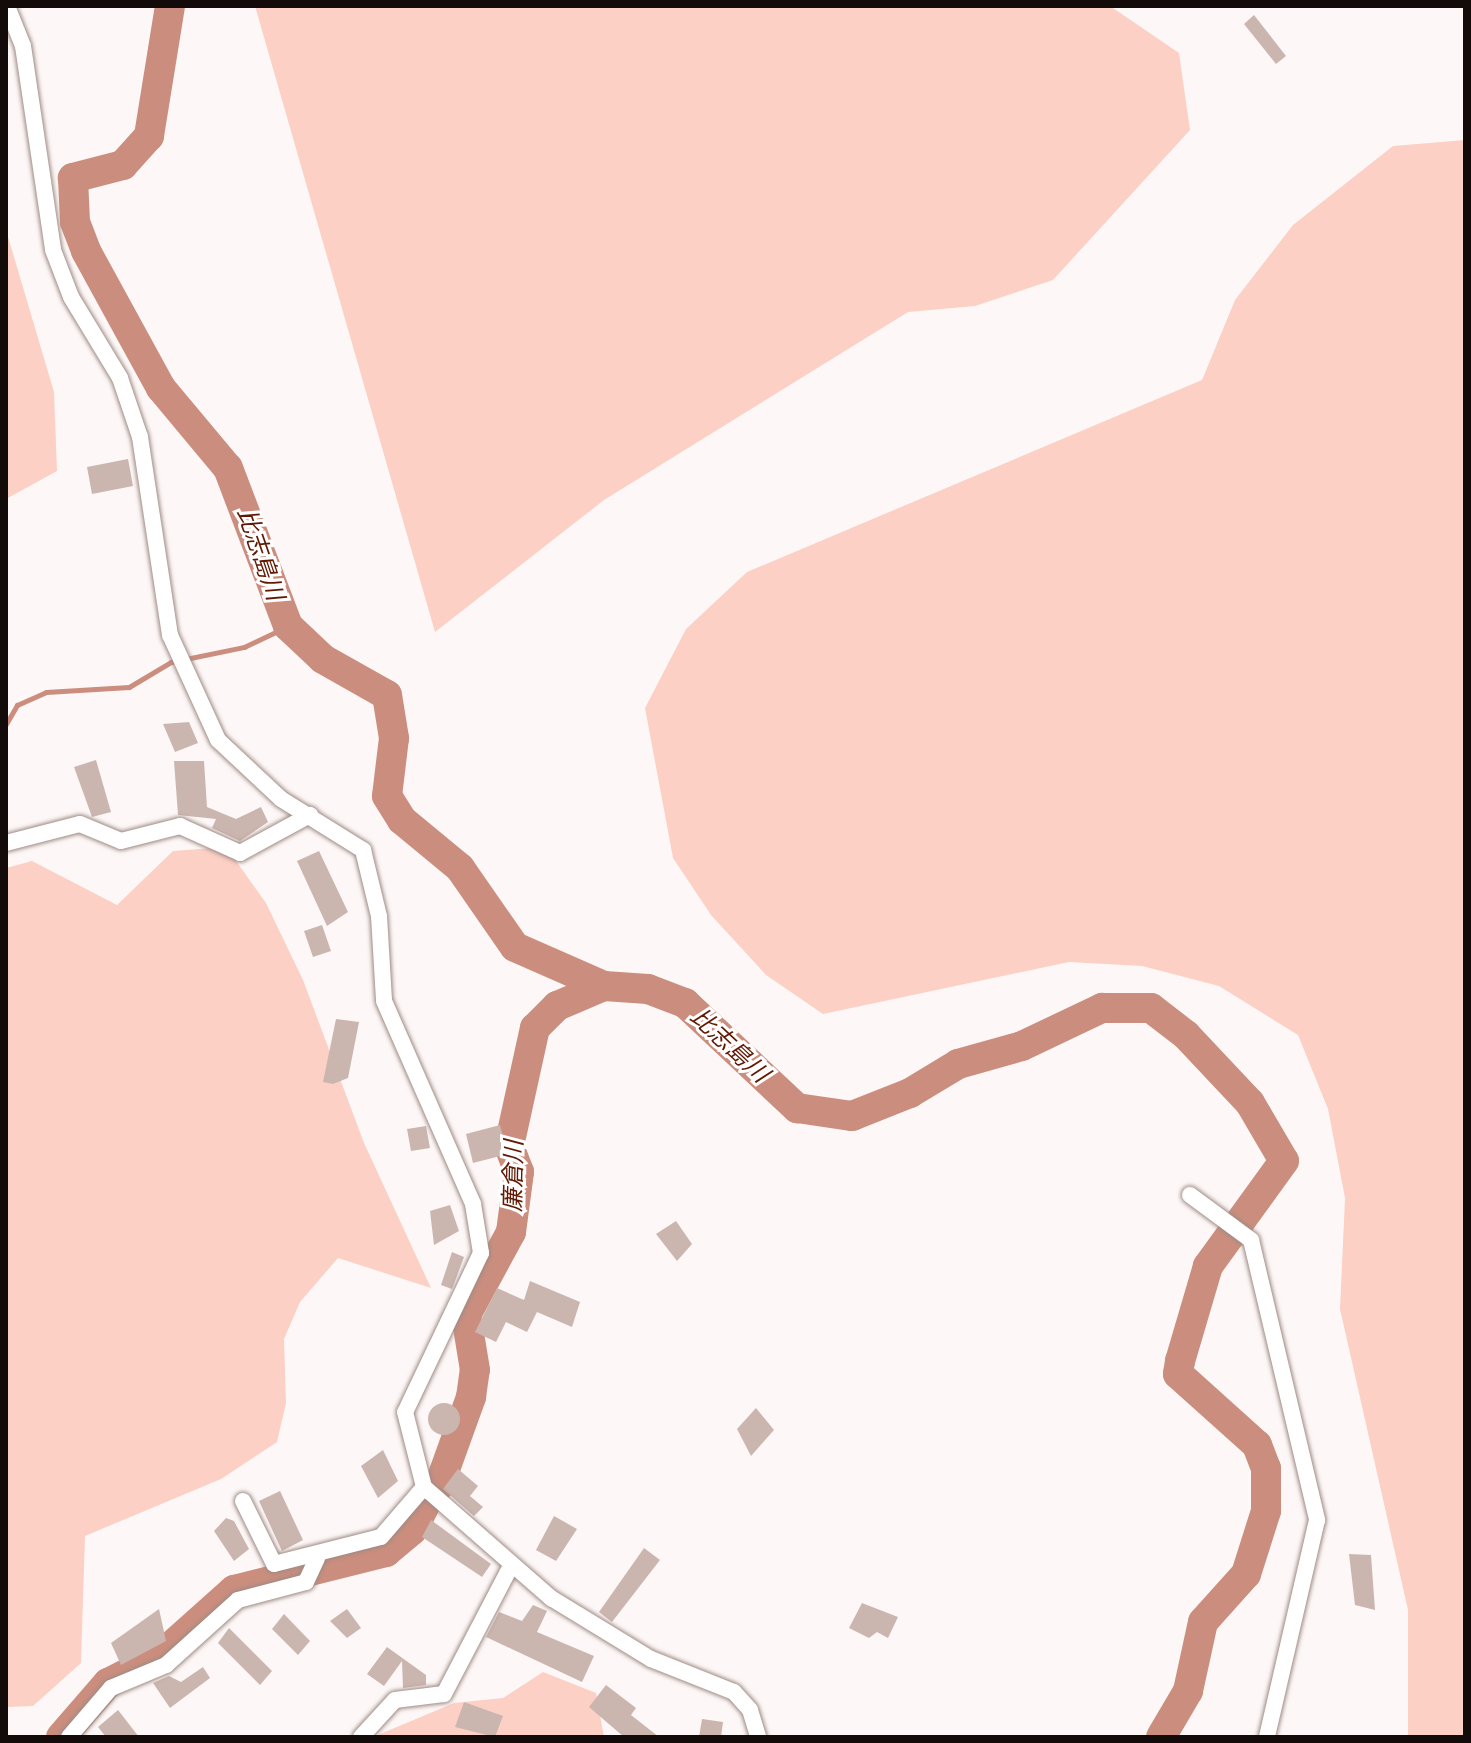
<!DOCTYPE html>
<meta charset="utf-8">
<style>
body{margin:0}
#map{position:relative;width:1471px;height:1743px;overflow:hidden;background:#fdf8f7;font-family:"PT Sans Narrow","Noto Sans JP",sans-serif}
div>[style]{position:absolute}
.green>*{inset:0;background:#fcd0c4}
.stream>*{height:5px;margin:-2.5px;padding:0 2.5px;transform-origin:2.5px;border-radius:2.5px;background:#cb8e7e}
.river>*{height:30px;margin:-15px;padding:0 15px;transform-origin:15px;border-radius:15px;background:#cb8e7e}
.building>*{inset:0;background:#cbb5af}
.round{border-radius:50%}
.roads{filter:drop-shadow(0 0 2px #9f8a84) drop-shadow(0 0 2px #9f8a84)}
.minor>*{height:16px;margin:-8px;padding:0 8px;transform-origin:8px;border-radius:8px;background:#fff}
span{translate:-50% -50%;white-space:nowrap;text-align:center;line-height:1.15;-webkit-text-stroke:6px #fff;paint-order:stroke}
.water-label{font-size:24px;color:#611904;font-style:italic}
.frame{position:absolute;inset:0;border:8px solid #120b09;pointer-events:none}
</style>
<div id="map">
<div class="green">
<i style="clip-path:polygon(255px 6px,1110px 6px,1179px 53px,1190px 130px,1053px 280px,975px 306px,908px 312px,604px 500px,435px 632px)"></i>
<i style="clip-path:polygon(1465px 140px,1465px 1737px,1408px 1737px,1408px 1610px,1340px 1309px,1345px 1198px,1328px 1109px,1298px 1035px,1219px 986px,1142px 966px,1069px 962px,823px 1014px,766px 975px,711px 915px,673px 858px,645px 708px,686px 629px,747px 572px,1202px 380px,1235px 300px,1293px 225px,1393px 146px)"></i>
<i style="clip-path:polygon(6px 230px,54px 392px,57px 471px,6px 499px)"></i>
<i style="clip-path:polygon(226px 847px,266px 903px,303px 980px,364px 1143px,431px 1288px,338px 1258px,300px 1302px,284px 1339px,286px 1403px,277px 1442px,221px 1479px,85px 1536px,81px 1663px,33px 1706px,6px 1707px,6px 868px,32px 861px,117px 905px,173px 851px)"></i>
<i style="clip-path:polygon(543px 1672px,596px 1693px,604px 1737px,373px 1737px,454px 1703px,503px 1698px)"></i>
</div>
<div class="stream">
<i style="left:6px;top:724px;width:22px;rotate:-60deg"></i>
<i style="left:17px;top:705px;width:32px;rotate:-24deg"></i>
<i style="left:46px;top:692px;width:83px;rotate:-3.4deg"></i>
<i style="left:129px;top:687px;width:49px;rotate:-30.8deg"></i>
<i style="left:171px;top:662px;width:75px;rotate:-11.6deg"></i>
<i style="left:244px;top:647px;width:49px;rotate:-25.5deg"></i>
</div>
<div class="river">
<i style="left:170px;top:6px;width:132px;rotate:99.2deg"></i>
<i style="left:149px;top:136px;width:39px;rotate:132deg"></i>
<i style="left:123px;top:165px;width:52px;rotate:165.4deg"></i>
<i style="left:73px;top:178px;width:44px;rotate:87.4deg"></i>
<i style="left:75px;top:222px;width:31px;rotate:69deg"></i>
<i style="left:86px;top:251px;width:156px;rotate:61.3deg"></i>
<i style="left:161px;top:388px;width:104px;rotate:50.1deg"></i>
<i style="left:228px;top:468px;width:169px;rotate:69.2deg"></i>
<i style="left:288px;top:626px;width:48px;rotate:43.3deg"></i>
<i style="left:323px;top:659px;width:73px;rotate:29.4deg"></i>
<i style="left:387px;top:695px;width:44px;rotate:80.8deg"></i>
<i style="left:394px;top:738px;width:58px;rotate:96.9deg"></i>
<i style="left:387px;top:796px;width:28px;rotate:58deg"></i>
<i style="left:402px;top:820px;width:75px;rotate:39.6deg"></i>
<i style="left:460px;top:868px;width:96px;rotate:55.2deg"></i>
<i style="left:515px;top:947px;width:97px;rotate:23.7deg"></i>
<i style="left:439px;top:1486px;width:95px;rotate:-70.2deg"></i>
<i style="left:471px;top:1397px;width:27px;rotate:-82deg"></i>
<i style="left:475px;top:1370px;width:56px;rotate:-99.3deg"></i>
<i style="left:466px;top:1315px;width:94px;rotate:-61.5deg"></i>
<i style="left:511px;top:1232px;width:61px;rotate:-82.4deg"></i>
<i style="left:519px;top:1172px;width:28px;rotate:-111deg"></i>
<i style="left:509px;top:1146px;width:121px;rotate:-77.6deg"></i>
<i style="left:535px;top:1028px;width:31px;rotate:-45deg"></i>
<i style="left:557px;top:1006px;width:51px;rotate:-23.1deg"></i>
<i style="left:604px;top:986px;width:44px;rotate:3.9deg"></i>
<i style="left:648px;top:989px;width:40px;rotate:21deg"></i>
<i style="left:685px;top:1003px;width:154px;rotate:43.2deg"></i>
<i style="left:797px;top:1108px;width:56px;rotate:8.3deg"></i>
<i style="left:852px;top:1116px;width:62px;rotate:-21.6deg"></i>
<i style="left:910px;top:1093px;width:56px;rotate:-31.1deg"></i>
<i style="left:958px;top:1064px;width:66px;rotate:-15.7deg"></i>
<i style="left:1022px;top:1046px;width:89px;rotate:-25.4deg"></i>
<i style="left:1102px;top:1008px;width:49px"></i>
<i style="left:1151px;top:1008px;width:44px;rotate:37.6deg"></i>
<i style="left:1186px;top:1035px;width:93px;rotate:46.7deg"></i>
<i style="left:1250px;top:1103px;width:67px;rotate:59.6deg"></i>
<i style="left:1284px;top:1161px;width:130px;rotate:125.9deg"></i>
<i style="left:1208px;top:1266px;width:99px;rotate:106.4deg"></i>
<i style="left:1180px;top:1361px;width:13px;rotate:99deg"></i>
<i style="left:1178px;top:1374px;width:106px;rotate:41.9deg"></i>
<i style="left:1257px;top:1445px;width:25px;rotate:69deg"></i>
<i style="left:1266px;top:1468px;width:43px;rotate:90deg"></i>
<i style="left:1266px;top:1511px;width:66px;rotate:107.6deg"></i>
<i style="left:1246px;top:1574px;width:64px;rotate:131.9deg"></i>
<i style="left:1203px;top:1622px;width:71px;rotate:102.3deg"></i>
<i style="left:1188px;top:1691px;width:53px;rotate:120.4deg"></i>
<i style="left:61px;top:1737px;width:72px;rotate:-49deg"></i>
<i style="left:108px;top:1683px;width:57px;rotate:-27deg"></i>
<i style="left:159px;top:1657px;width:101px;rotate:-41.8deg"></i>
<i style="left:234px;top:1590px;width:157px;rotate:-14deg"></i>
<i style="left:386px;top:1552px;width:34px;rotate:-40deg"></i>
<i style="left:412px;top:1530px;width:26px;rotate:-62deg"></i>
</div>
<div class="building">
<i style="clip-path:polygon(1254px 15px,1286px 56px,1276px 64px,1244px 24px)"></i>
<i style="clip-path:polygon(128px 459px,133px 486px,92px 494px,87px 467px)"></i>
<i style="clip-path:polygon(189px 722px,198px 743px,175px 752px,163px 724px)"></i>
<i style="clip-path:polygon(96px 760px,111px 812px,92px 817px,74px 767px)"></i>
<i style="clip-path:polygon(174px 761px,204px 761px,207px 807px,236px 819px,261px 807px,268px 822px,240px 841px,212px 828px,216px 819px,178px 815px)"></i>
<i style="clip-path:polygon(319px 851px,348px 912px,327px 926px,297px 861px)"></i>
<i style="clip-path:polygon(322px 925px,331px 951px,313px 957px,304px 931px)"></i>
<i style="clip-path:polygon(336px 1019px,359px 1022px,348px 1078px,333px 1084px,323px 1082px)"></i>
<i style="clip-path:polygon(500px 1125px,508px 1154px,473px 1163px,466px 1134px)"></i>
<i style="clip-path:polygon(426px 1126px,430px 1148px,411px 1151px,407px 1129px)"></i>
<i style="clip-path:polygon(450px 1205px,459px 1231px,434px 1245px,430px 1211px)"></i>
<i style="clip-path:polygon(676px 1221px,692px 1244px,677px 1261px,656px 1234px)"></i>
<i style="clip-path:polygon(452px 1252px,464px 1257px,452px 1289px,441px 1285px)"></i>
<i style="clip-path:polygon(530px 1281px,580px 1302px,572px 1327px,537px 1312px,527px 1332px,506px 1322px,496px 1342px,475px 1332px,497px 1288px,524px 1300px)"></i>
<i class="round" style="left:428px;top:1403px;width:32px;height:32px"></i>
<i style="clip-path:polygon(756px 1408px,774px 1430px,751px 1456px,737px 1429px)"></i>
<i style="clip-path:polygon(383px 1450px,398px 1481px,378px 1498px,361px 1466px)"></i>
<i style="clip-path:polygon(458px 1469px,478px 1486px,470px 1496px,483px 1507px,474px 1516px,443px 1489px)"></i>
<i style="clip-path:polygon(280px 1491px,303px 1540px,282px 1551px,259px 1501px)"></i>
<i style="clip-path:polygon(554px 1516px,577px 1529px,556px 1561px,536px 1550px)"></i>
<i style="clip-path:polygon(226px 1518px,234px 1521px,249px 1549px,234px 1561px,214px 1531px)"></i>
<i style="clip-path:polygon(431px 1520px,491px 1564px,482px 1577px,422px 1537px)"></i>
<i style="clip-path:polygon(644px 1548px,660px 1560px,612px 1622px,599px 1612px)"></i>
<i style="clip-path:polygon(1349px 1554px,1371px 1555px,1375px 1610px,1355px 1605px)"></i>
<i style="clip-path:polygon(862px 1603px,898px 1617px,888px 1638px,877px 1632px,869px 1638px,849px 1628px)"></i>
<i style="clip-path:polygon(533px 1605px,547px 1611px,537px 1632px,594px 1656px,582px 1682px,486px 1637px,499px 1612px,522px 1621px)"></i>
<i style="clip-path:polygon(159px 1609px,166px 1641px,121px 1665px,111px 1643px)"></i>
<i style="clip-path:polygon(347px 1609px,361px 1628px,347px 1638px,330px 1621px)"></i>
<i style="clip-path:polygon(284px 1614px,310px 1641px,298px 1655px,272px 1629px)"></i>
<i style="clip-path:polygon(229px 1628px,272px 1671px,260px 1685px,218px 1643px)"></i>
<i style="clip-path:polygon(387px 1647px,426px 1675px,426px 1685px,403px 1688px,402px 1661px,384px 1686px,367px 1674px)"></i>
<i style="clip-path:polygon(203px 1667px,210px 1678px,170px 1708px,153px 1683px,169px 1676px,181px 1682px)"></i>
<i style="clip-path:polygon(606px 1685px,636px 1708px,631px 1715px,659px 1737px,624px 1737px,589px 1707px)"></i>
<i style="clip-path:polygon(464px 1702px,503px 1716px,495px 1737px,455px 1727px)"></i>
<i style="clip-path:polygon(118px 1710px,139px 1737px,106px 1737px,98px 1727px)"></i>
<i style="clip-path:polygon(702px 1719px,723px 1722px,721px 1737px,699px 1737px)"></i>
</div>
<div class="roads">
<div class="minor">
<i style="left:7px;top:6px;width:43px;rotate:68.2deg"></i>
<i style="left:23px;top:46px;width:206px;rotate:81.6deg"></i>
<i style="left:53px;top:250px;width:50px;rotate:69deg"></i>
<i style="left:71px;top:297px;width:95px;rotate:58.8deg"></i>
<i style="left:120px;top:378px;width:62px;rotate:71.3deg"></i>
<i style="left:140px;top:437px;width:200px;rotate:81.4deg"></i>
<i style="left:170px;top:635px;width:115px;rotate:65.4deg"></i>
<i style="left:218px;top:740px;width:86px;rotate:43.1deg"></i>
<i style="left:281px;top:799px;width:97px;rotate:31.9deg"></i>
<i style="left:363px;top:850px;width:68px;rotate:76.4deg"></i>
<i style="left:379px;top:916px;width:85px;rotate:86.6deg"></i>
<i style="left:384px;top:1001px;width:222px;rotate:66.3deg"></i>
<i style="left:473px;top:1204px;width:50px;rotate:80.7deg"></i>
<i style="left:481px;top:1253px;width:176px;rotate:115.5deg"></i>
<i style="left:405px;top:1412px;width:77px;rotate:75.8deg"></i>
<i style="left:424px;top:1487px;width:169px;rotate:41.2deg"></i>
<i style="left:551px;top:1598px;width:117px;rotate:31.4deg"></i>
<i style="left:651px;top:1659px;width:89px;rotate:21.7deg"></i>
<i style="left:734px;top:1692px;width:24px;rotate:48deg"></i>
<i style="left:750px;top:1710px;width:28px;rotate:73deg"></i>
<i style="left:6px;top:843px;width:76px;rotate:-14.4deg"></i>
<i style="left:80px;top:824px;width:44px;rotate:22.5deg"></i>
<i style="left:121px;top:841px;width:61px;rotate:-14.3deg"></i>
<i style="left:180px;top:826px;width:66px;rotate:24.2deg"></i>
<i style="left:240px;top:853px;width:80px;rotate:-28.5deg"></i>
<i style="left:1190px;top:1195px;width:76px;rotate:36.4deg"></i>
<i style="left:1251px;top:1240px;width:288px;rotate:76.7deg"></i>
<i style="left:1317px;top:1520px;width:223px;rotate:103deg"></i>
<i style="left:243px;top:1501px;width:70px;rotate:63.8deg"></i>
<i style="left:274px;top:1564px;width:110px;rotate:-14.2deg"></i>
<i style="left:381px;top:1537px;width:66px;rotate:-49.3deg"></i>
<i style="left:69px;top:1737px;width:65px;rotate:-49.4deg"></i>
<i style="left:111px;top:1688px;width:60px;rotate:-22.7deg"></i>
<i style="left:166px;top:1665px;width:97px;rotate:-42.1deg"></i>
<i style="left:238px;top:1600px;width:70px;rotate:-14.8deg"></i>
<i style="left:306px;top:1582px;width:26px;rotate:-65deg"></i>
<i style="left:361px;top:1737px;width:50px;rotate:-47.4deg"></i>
<i style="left:395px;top:1700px;width:49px;rotate:-7deg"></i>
<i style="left:444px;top:1694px;width:144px;rotate:-62.4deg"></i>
</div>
</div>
<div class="water-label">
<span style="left:261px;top:554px;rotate:71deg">比志島川</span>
<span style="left:730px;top:1045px;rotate:43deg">比志島川</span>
<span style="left:513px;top:1176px;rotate:-89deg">廉倉川</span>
</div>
<div class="frame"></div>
</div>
